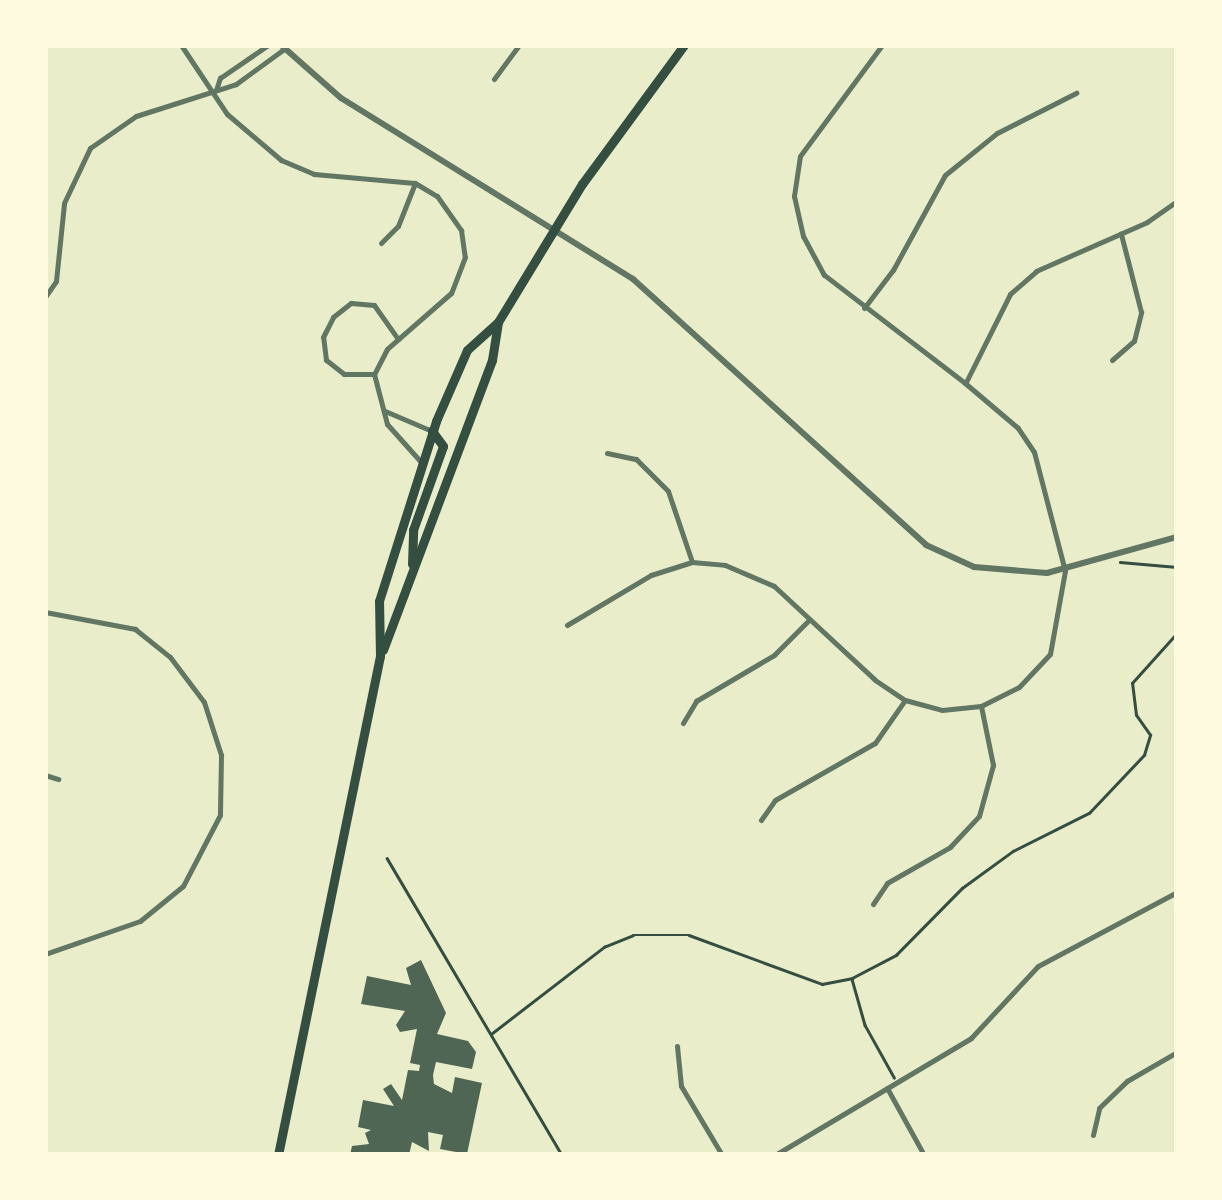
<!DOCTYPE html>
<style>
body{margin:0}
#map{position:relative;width:1222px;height:1200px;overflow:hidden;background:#e9edc9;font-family:Montserrat,sans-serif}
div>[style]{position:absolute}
.building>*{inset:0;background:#4f6655}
.path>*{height:2.5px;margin:-1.25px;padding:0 1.25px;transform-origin:1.25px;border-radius:1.25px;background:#344e41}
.minor>*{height:5px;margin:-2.5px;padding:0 2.5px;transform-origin:2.5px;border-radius:2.5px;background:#617663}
.tertiary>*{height:6px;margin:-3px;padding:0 3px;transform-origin:3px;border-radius:3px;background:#617663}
.primary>*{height:9px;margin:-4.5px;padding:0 4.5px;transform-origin:4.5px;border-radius:4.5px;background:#344e41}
span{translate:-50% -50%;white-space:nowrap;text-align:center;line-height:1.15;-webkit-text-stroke:8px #fefae0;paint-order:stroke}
.frame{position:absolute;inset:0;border:48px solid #fefae0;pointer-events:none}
</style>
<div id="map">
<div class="building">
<i style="clip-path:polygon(421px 960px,446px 1013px,437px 1034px,468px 1041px,476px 1052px,472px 1069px,436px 1062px,433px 1075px,434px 1084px,452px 1093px,455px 1077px,482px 1083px,467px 1154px,440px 1149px,443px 1135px,428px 1132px,429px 1151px,412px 1142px,409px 1155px,350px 1155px,352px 1146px,369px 1144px,365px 1133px,371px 1130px,358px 1127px,363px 1100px,394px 1106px,383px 1089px,391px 1084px,402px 1100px,408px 1070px,419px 1071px,420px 1065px,410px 1063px,417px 1029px,400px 1032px,396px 1025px,405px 1011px,361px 1004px,367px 976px,411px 985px,406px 968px)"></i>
</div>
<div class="path">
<i style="left:1120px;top:562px;width:57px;rotate:5deg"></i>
<i style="left:387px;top:858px;width:345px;rotate:59.5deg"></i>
<i style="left:852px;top:979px;width:48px;rotate:74.2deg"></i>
<i style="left:865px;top:1025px;width:60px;rotate:60.9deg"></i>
<i style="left:491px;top:1034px;width:143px;rotate:-37.6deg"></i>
<i style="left:604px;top:947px;width:31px;rotate:-22deg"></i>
<i style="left:633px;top:935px;width:56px"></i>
<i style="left:689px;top:935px;width:142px;rotate:20.2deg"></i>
<i style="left:822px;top:984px;width:31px;rotate:-11deg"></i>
<i style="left:852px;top:978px;width:50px;rotate:-27.6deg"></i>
<i style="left:896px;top:955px;width:94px;rotate:-45.4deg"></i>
<i style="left:962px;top:888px;width:63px;rotate:-36deg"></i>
<i style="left:1013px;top:851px;width:85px;rotate:-26.6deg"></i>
<i style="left:1089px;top:813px;width:80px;rotate:-46.5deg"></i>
<i style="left:1144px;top:755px;width:21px;rotate:-73deg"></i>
<i style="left:1150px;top:735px;width:24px;rotate:-125deg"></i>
<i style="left:1136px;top:715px;width:32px;rotate:-97deg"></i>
<i style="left:1132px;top:683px;width:67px;rotate:-48deg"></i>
</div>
<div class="minor">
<i style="left:181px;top:45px;width:83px;rotate:56.3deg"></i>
<i style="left:227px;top:114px;width:71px;rotate:40.4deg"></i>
<i style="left:281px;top:160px;width:36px;rotate:23deg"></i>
<i style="left:314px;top:174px;width:101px;rotate:5.1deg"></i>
<i style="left:415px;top:183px;width:26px;rotate:31deg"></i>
<i style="left:437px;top:196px;width:42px;rotate:54.8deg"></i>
<i style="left:461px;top:230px;width:27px;rotate:82deg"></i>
<i style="left:465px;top:257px;width:39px;rotate:111deg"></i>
<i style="left:451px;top:293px;width:85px;rotate:138.8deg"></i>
<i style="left:387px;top:349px;width:28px;rotate:117deg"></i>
<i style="left:374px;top:374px;width:52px;rotate:75.4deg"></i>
<i style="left:387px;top:424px;width:51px;rotate:48.2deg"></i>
<i style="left:494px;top:79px;width:42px;rotate:-53.7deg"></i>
<i style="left:216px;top:90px;width:13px;rotate:-72deg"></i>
<i style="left:220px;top:78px;width:58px;rotate:-34.5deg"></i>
<i style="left:381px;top:243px;width:24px;rotate:-45deg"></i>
<i style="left:398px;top:226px;width:46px;rotate:-68.4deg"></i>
<i style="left:45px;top:297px;width:19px;rotate:-55deg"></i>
<i style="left:56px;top:281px;width:78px;rotate:-84.1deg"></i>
<i style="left:64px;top:203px;width:61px;rotate:-64.7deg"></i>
<i style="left:90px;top:148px;width:56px;rotate:-34.8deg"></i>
<i style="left:136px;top:116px;width:105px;rotate:-17.7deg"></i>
<i style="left:236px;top:84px;width:59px;rotate:-36.1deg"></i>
<i style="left:864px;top:308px;width:48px;rotate:-52.7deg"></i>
<i style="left:893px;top:270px;width:108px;rotate:-61.3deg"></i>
<i style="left:945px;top:175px;width:67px;rotate:-38.9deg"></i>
<i style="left:997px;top:133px;width:89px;rotate:-26.9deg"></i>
<i style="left:1112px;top:360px;width:29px;rotate:-41deg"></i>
<i style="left:1134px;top:341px;width:30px;rotate:-76deg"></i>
<i style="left:1141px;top:312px;width:81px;rotate:-104.4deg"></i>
<i style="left:374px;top:374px;width:30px;rotate:180deg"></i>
<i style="left:344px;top:374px;width:23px;rotate:-142deg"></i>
<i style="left:326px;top:360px;width:23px;rotate:-97deg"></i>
<i style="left:323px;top:337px;width:22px;rotate:-63deg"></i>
<i style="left:333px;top:317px;width:23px;rotate:-38deg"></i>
<i style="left:351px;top:303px;width:23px;rotate:5deg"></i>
<i style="left:374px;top:305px;width:42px;rotate:54.8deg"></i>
<i style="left:966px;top:382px;width:98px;rotate:-63.4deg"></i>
<i style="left:1010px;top:294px;width:35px;rotate:-41deg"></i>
<i style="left:1036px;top:271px;width:121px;rotate:-23.8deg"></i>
<i style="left:1147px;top:222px;width:37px;rotate:-35deg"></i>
<i style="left:385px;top:411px;width:51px;rotate:23.1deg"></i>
<i style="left:607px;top:453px;width:30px;rotate:12deg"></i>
<i style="left:636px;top:459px;width:45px;rotate:45deg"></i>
<i style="left:668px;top:491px;width:75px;rotate:71.3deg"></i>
<i style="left:45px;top:612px;width:92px;rotate:10.7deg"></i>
<i style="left:135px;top:629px;width:45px;rotate:38.7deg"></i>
<i style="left:170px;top:657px;width:56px;rotate:52.9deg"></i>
<i style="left:204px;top:702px;width:56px;rotate:72.2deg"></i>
<i style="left:221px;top:755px;width:60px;rotate:91deg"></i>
<i style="left:220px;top:815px;width:80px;rotate:117.5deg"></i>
<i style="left:183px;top:886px;width:55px;rotate:140.9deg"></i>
<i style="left:140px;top:921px;width:101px;rotate:160.8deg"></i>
<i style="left:567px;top:625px;width:98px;rotate:-30.8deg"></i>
<i style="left:651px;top:575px;width:43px;rotate:-17.6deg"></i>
<i style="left:692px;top:562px;width:33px;rotate:5deg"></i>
<i style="left:725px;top:565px;width:53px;rotate:23.2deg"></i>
<i style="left:774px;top:586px;width:138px;rotate:42.9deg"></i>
<i style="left:875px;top:680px;width:36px;rotate:34deg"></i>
<i style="left:905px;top:700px;width:38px;rotate:15deg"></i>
<i style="left:942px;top:710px;width:39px;rotate:-6deg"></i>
<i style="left:981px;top:706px;width:42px;rotate:-26.6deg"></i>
<i style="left:1019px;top:687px;width:45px;rotate:-46.8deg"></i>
<i style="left:1050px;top:654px;width:84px;rotate:-79.8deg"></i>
<i style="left:1065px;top:571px;width:123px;rotate:-104.6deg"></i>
<i style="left:1034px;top:452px;width:29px;rotate:-124deg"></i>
<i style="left:1018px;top:428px;width:70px;rotate:-139.7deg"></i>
<i style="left:965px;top:383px;width:178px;rotate:-142.5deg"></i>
<i style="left:824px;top:275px;width:44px;rotate:-118.3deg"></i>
<i style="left:803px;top:236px;width:41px;rotate:-102.7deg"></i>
<i style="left:794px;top:196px;width:40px;rotate:-81.5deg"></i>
<i style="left:800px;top:156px;width:138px;rotate:-53.5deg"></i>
<i style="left:683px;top:723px;width:26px;rotate:-59deg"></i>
<i style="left:696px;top:701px;width:91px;rotate:-30.5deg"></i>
<i style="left:774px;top:655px;width:49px;rotate:-45deg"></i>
<i style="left:45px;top:775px;width:14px;rotate:17deg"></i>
<i style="left:761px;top:820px;width:24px;rotate:-55deg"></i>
<i style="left:775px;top:800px;width:115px;rotate:-29.7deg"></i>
<i style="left:875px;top:743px;width:52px;rotate:-55.1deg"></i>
<i style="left:873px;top:904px;width:25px;rotate:-56deg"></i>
<i style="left:887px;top:883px;width:73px;rotate:-29.7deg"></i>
<i style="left:950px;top:847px;width:42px;rotate:-46.9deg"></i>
<i style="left:979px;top:816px;width:53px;rotate:-74.6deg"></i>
<i style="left:993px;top:765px;width:60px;rotate:-101.5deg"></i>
<i style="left:677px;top:1046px;width:40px;rotate:84.3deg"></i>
<i style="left:681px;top:1086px;width:80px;rotate:59.3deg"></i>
<i style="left:887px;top:1088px;width:77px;rotate:61.1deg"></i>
<i style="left:1093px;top:1135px;width:28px;rotate:-77deg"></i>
<i style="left:1099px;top:1108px;width:39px;rotate:-44deg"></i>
<i style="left:1127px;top:1081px;width:58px;rotate:-30.1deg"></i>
<i style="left:775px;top:1155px;width:228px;rotate:-30.8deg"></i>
<i style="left:971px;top:1038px;width:98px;rotate:-47.1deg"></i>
<i style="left:1038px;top:966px;width:157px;rotate:-28deg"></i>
</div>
<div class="tertiary">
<i style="left:281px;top:45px;width:80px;rotate:41.5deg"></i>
<i style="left:341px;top:98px;width:344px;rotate:31.8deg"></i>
<i style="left:633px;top:279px;width:396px;rotate:42.2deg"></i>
<i style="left:926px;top:545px;width:53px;rotate:24.6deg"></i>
<i style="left:974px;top:567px;width:73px;rotate:4.7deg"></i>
<i style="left:1047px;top:573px;width:135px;rotate:-15.5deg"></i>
</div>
<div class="primary">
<i style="left:412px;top:564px;width:34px;rotate:-88deg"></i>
<i style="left:413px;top:530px;width:89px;rotate:-70.3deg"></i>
<i style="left:443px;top:446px;width:19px;rotate:-126deg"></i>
<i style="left:383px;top:650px;width:310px;rotate:-69.4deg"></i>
<i style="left:492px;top:360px;width:38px;rotate:-81deg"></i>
<i style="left:498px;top:322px;width:162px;rotate:-58.7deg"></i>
<i style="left:582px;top:184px;width:172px;rotate:-53.7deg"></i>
<i style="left:278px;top:1155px;width:509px;rotate:-78.45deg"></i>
<i style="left:380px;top:656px;width:55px;rotate:-91deg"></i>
<i style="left:379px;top:601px;width:189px;rotate:-72.4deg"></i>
<i style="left:436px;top:421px;width:77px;rotate:-66.4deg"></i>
<i style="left:467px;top:350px;width:42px;rotate:-42.1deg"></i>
</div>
<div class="frame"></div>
</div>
